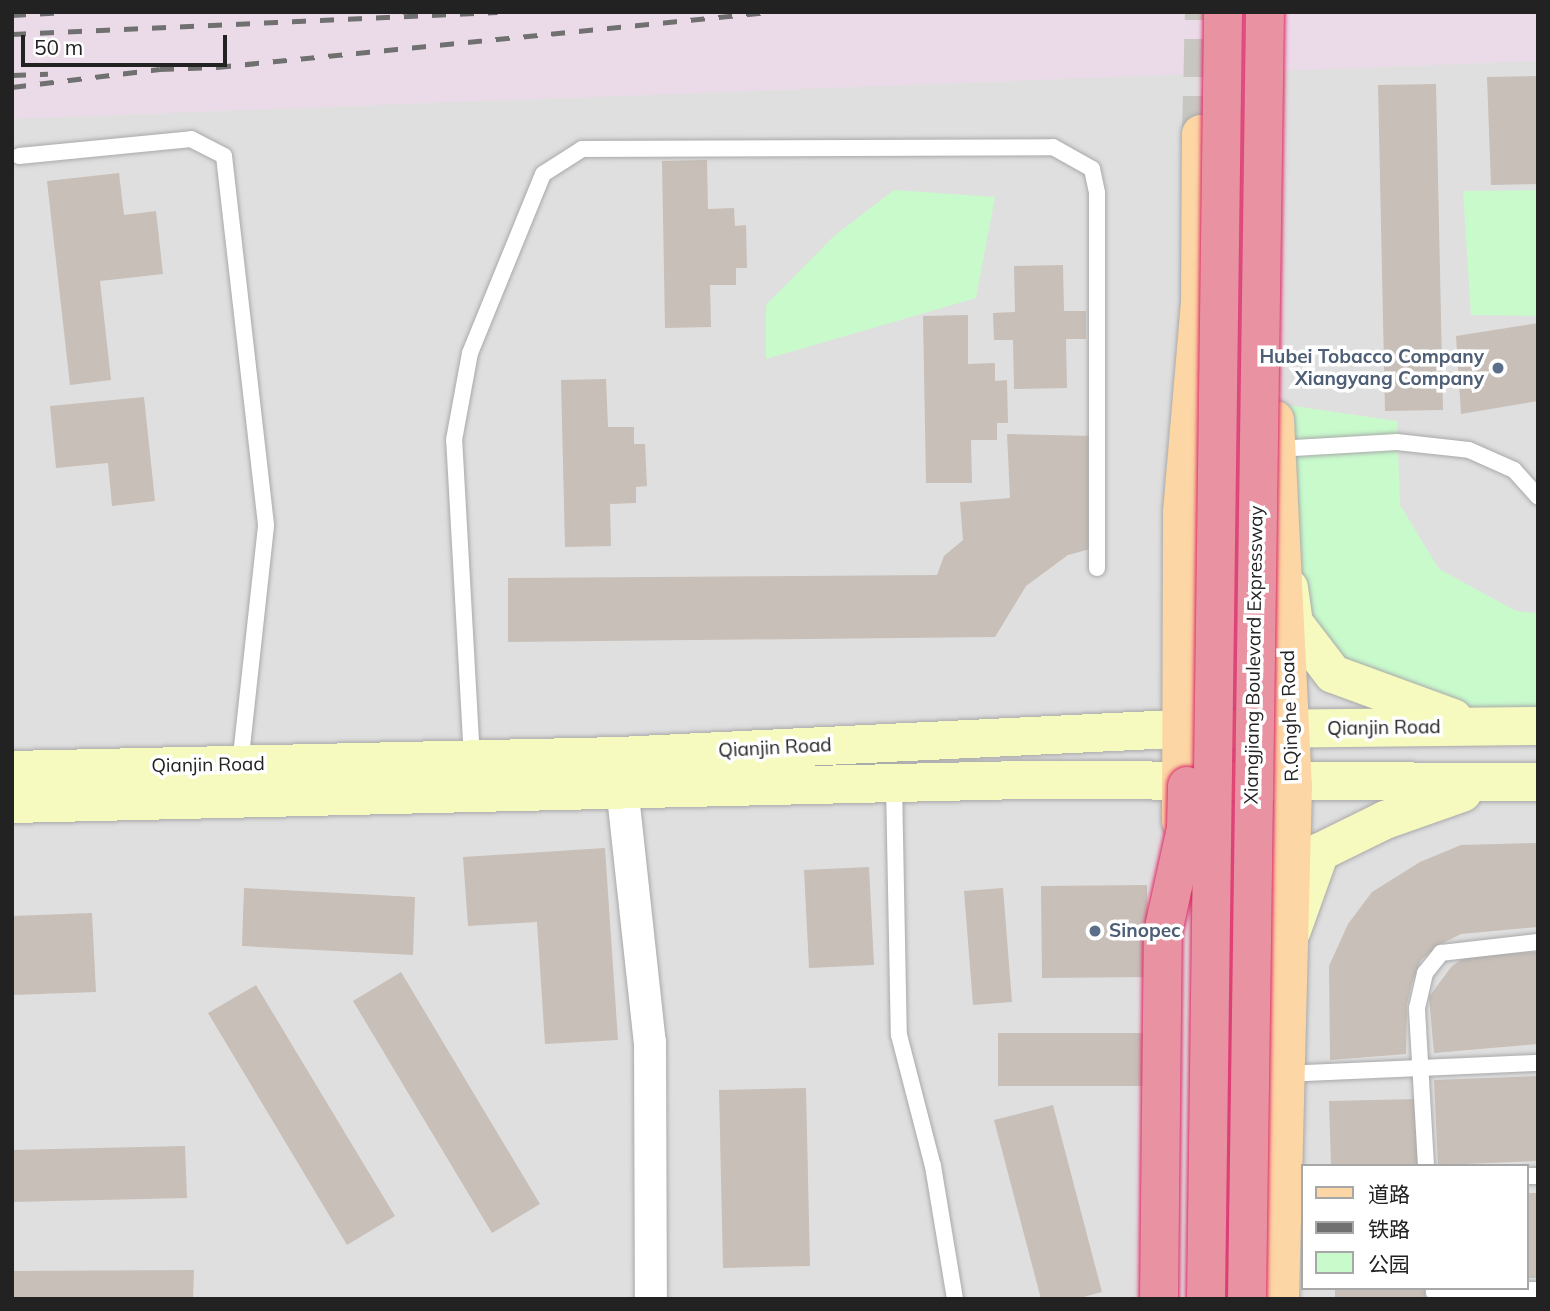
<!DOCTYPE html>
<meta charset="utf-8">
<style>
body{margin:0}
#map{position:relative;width:1550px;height:1311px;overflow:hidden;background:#f2efe9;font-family:Mulish,"Noto Sans SC",sans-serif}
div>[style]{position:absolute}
.residential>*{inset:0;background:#e0dfdf}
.industrial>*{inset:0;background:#ebdbe8}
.park>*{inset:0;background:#c8facc}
.building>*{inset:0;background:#c7bfb8}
.primary-tunnel>*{height:38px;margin-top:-19px;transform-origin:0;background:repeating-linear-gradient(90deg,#c8c6c1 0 38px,transparent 0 57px)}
.roads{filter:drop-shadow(0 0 2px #a9a9a9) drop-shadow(0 0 2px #a9a9a9)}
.lane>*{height:16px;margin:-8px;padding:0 8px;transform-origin:8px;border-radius:8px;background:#fff}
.street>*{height:32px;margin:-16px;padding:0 16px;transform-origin:16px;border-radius:16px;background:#fff}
.secondary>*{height:38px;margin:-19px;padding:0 19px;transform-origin:19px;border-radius:19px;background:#f7fabf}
.primary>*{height:38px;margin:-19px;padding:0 19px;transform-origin:19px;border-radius:19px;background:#fcd6a4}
.rail>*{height:5px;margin-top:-2.5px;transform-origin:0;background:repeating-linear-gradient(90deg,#707070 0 14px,transparent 0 28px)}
.bridges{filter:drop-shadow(0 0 2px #dc2a67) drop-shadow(0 0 2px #dc2a67)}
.highway-bridge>*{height:38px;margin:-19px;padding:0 19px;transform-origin:19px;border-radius:19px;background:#e892a2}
.dots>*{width:19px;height:19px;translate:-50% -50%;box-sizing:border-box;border:4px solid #fff;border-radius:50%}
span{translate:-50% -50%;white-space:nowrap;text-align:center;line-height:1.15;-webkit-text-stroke:7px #fff;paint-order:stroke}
.service-label{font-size:19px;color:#4e5e75;font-weight:700}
.right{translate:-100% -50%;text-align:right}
.left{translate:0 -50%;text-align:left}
.street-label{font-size:19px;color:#222}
.frame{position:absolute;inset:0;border:14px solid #222;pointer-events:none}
.legend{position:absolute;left:1301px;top:1164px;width:228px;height:126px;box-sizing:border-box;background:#fff;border:2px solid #a7a7a7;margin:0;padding:9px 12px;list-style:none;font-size:21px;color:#222}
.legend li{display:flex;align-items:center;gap:14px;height:35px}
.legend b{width:35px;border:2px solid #a7a7a7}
.scale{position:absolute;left:21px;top:35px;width:206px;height:32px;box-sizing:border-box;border:4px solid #222;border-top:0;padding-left:9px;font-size:21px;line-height:24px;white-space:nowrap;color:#222;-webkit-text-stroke:5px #fff;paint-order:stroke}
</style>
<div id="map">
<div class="residential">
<i style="clip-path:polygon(evenodd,12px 12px,1538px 12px,1538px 1299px,12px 1299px,12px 12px,1303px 1166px,1527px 1166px,1527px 1288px,1303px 1288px,1303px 1166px)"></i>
</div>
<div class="industrial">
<i style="clip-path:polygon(12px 12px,1538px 12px,1538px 61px,12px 119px)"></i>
</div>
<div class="park">
<i style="clip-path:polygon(894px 190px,995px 197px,976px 298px,766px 359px,766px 305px,834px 236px)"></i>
<i style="clip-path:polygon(1538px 190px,1538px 316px,1471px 315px,1463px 191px)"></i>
<i style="clip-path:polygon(1273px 403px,1397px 421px,1400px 505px,1439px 569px,1516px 611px,1538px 613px,1538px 725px,1333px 674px,1294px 623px)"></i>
</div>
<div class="building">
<i style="clip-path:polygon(1538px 76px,1538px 184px,1491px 185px,1487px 77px)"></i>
<i style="clip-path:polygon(1436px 84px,1443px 410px,1385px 411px,1378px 85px)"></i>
<i style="clip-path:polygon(707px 160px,708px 209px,734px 208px,735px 226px,746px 225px,747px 268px,736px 268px,736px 285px,710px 285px,711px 327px,665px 328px,662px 161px)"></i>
<i style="clip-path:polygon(119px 173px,124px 215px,156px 211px,163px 274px,100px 281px,111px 380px,70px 385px,47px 181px)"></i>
<i style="clip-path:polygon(1063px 265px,1064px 311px,1086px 311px,1086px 339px,1066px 339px,1067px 388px,1014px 389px,1013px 340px,994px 340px,993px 313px,1015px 312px,1014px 266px)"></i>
<i style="clip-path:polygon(968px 315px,968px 364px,995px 363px,995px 381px,1007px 380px,1008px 423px,997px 423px,997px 440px,971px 440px,972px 483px,926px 483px,923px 316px)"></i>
<i style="clip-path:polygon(1538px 323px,1538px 401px,1461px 414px,1456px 336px)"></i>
<i style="clip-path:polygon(606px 379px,608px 427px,634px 427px,634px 444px,645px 444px,647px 486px,636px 487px,636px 503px,610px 504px,611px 546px,565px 547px,561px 380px)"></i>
<i style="clip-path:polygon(144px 397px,155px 501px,112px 506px,108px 463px,56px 468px,50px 406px)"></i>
<i style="clip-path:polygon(1007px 434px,1093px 436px,1090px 549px,1068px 555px,1026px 586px,995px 637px,508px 642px,508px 578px,937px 575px,944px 556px,963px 540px,960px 502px,1010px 498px)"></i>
<i style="clip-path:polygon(1538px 843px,1538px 927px,1461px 934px,1439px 945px,1421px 960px,1412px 983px,1407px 1004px,1406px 1054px,1330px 1060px,1329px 966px,1348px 924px,1372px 892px,1420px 862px,1461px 845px)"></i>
<i style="clip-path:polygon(605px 848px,618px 1040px,545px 1044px,537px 922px,468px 926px,463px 857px)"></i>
<i style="clip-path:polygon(869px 867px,874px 965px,809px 968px,804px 870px)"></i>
<i style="clip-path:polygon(1147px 885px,1149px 977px,1042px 978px,1041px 886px)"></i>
<i style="clip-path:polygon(244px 888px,415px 897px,413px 955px,242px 946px)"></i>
<i style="clip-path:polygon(1003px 888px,1012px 1002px,973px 1005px,964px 891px)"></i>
<i style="clip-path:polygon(92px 913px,96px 992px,12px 995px,12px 916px)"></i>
<i style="clip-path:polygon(1538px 952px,1538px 1044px,1434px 1053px,1429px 997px,1451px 967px,1468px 955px)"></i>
<i style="clip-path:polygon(401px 972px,540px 1204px,492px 1233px,353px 1001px)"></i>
<i style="clip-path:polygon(256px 985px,395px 1216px,347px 1245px,208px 1013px)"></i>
<i style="clip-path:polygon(998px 1033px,1166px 1033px,1166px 1086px,998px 1086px)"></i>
<i style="clip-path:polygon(1538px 1076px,1538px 1161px,1438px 1165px,1434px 1080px)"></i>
<i style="clip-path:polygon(806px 1088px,810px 1266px,723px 1268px,719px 1090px)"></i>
<i style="clip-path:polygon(1419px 1099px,1421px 1166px,1331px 1166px,1329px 1101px)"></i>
<i style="clip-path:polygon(1053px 1105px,1102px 1292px,1076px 1299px,1041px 1299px,994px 1120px)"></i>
<i style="clip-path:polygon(185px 1146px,187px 1198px,12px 1202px,12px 1150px)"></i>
<i style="clip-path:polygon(1527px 1193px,1538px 1193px,1538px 1278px,1527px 1278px)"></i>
<i style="clip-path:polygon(194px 1270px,193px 1299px,12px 1299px,12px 1271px)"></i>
<i style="clip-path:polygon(1335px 1288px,1425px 1288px,1425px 1299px,1335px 1299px)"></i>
</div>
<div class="primary-tunnel">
<i style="left:1201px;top:134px;width:122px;rotate:-88.6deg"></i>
</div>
<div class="roads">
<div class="lane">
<i style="left:19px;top:156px;width:173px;rotate:-5.6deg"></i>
<i style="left:191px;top:139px;width:37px;rotate:27deg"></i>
<i style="left:224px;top:156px;width:372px;rotate:83.5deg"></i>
<i style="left:266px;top:526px;width:240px;rotate:96.2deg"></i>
<i style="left:1277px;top:449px;width:120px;rotate:-3.3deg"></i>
<i style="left:1397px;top:442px;width:72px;rotate:6.3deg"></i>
<i style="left:1469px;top:450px;width:49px;rotate:24deg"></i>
<i style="left:1514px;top:470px;width:36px;rotate:48deg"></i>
<i style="left:472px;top:759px;width:320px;rotate:-93.2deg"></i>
<i style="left:454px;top:440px;width:88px;rotate:-79.6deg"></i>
<i style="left:470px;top:353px;width:193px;rotate:-67.8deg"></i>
<i style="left:543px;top:174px;width:46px;rotate:-32.7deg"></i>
<i style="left:582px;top:149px;width:471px;rotate:-0.2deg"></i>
<i style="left:1053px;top:147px;width:45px;rotate:29.4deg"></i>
<i style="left:1092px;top:169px;width:25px;rotate:78deg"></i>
<i style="left:1097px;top:193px;width:375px;rotate:90deg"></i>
<i style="left:894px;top:784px;width:251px;rotate:88.9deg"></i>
<i style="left:899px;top:1035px;width:135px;rotate:75.5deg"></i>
<i style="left:933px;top:1166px;width:135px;rotate:80.6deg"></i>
<i style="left:1285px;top:1074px;width:253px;rotate:-2.5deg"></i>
<i style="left:1426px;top:1166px;width:158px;rotate:-93.3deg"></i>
<i style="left:1417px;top:1008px;width:36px;rotate:-77deg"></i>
<i style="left:1425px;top:973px;width:26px;rotate:-51deg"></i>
<i style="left:1441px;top:953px;width:98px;rotate:-6.5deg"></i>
<i style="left:1527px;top:1176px;width:11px"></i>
<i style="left:1434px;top:1288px;width:4px;rotate:90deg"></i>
<i style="left:1434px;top:1292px;width:104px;rotate:-1.1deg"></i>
</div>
<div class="street">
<i style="left:620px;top:768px;width:276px;rotate:83.8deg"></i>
<i style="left:650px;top:1042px;width:257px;rotate:89.8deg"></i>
</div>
<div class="secondary">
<i style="left:1289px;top:588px;width:35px;rotate:82deg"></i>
<i style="left:1294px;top:623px;width:64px;rotate:52.6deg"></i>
<i style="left:1333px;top:674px;width:128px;rotate:20.1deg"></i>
<i style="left:12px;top:770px;width:607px;rotate:-1.32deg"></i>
<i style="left:619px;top:756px;width:537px;rotate:-2.78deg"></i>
<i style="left:1155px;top:730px;width:383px;rotate:-0.6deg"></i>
<i style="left:12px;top:804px;width:1008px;rotate:-1.36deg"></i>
<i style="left:1020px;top:780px;width:518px;rotate:0.22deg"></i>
<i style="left:1292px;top:930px;width:83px;rotate:-70.3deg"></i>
<i style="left:1320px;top:852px;width:72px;rotate:-26.2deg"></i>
<i style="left:1385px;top:820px;width:82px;rotate:-19.3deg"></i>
</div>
<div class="primary">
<i style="left:1275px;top:420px;width:365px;rotate:87.2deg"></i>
<i style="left:1293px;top:785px;width:514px;rotate:91.45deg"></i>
<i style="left:1181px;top:821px;width:309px;rotate:-89.8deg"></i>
<i style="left:1182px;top:512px;width:209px;rotate:-85.1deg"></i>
<i style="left:1200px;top:304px;width:170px;rotate:-89.7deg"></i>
</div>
</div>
<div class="rail">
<i style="left:12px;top:15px;width:55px;rotate:-3.1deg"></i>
<i style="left:12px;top:34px;width:486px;rotate:-2.6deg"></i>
<i style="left:12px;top:75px;width:36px;rotate:-2deg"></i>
<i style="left:12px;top:87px;width:149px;rotate:-6.9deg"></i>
<i style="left:160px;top:69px;width:57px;rotate:-2deg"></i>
<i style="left:217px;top:67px;width:555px;rotate:-5.69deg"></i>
</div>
<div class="bridges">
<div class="highway-bridge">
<i style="left:1159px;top:1299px;width:367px;rotate:-89.4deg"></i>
<i style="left:1163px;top:932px;width:107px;rotate:-77.5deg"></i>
<i style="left:1186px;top:828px;width:42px;rotate:-88.6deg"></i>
<i style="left:1206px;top:1299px;width:1287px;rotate:-89.24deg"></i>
<i style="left:1247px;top:1299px;width:1287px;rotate:-89.2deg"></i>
</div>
</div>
<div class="dots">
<i style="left:1498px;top:368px;background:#5c6f8a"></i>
<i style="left:1095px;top:931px;background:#5c6f8a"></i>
</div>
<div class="service-label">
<span class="right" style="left:1484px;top:368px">Hubei Tobacco Company<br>Xiangyang Company</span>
<span class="left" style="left:1109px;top:931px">Sinopec</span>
</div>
<div class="street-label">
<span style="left:1254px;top:655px;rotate:-89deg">Xiangjiang Boulevard Expressway</span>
<span style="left:1290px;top:716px;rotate:-92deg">R.Qinghe Road</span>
<span style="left:1384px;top:728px;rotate:-1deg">Qianjin Road</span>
<span style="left:775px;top:748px;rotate:-3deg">Qianjin Road</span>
<span style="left:208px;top:765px;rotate:-1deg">Qianjin Road</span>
</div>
<div class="frame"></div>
<ul class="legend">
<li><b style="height:9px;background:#fcd6a4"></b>道路</li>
<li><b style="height:9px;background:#707070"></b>铁路</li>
<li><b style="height:19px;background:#c8facc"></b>公园</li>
</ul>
<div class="scale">50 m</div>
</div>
